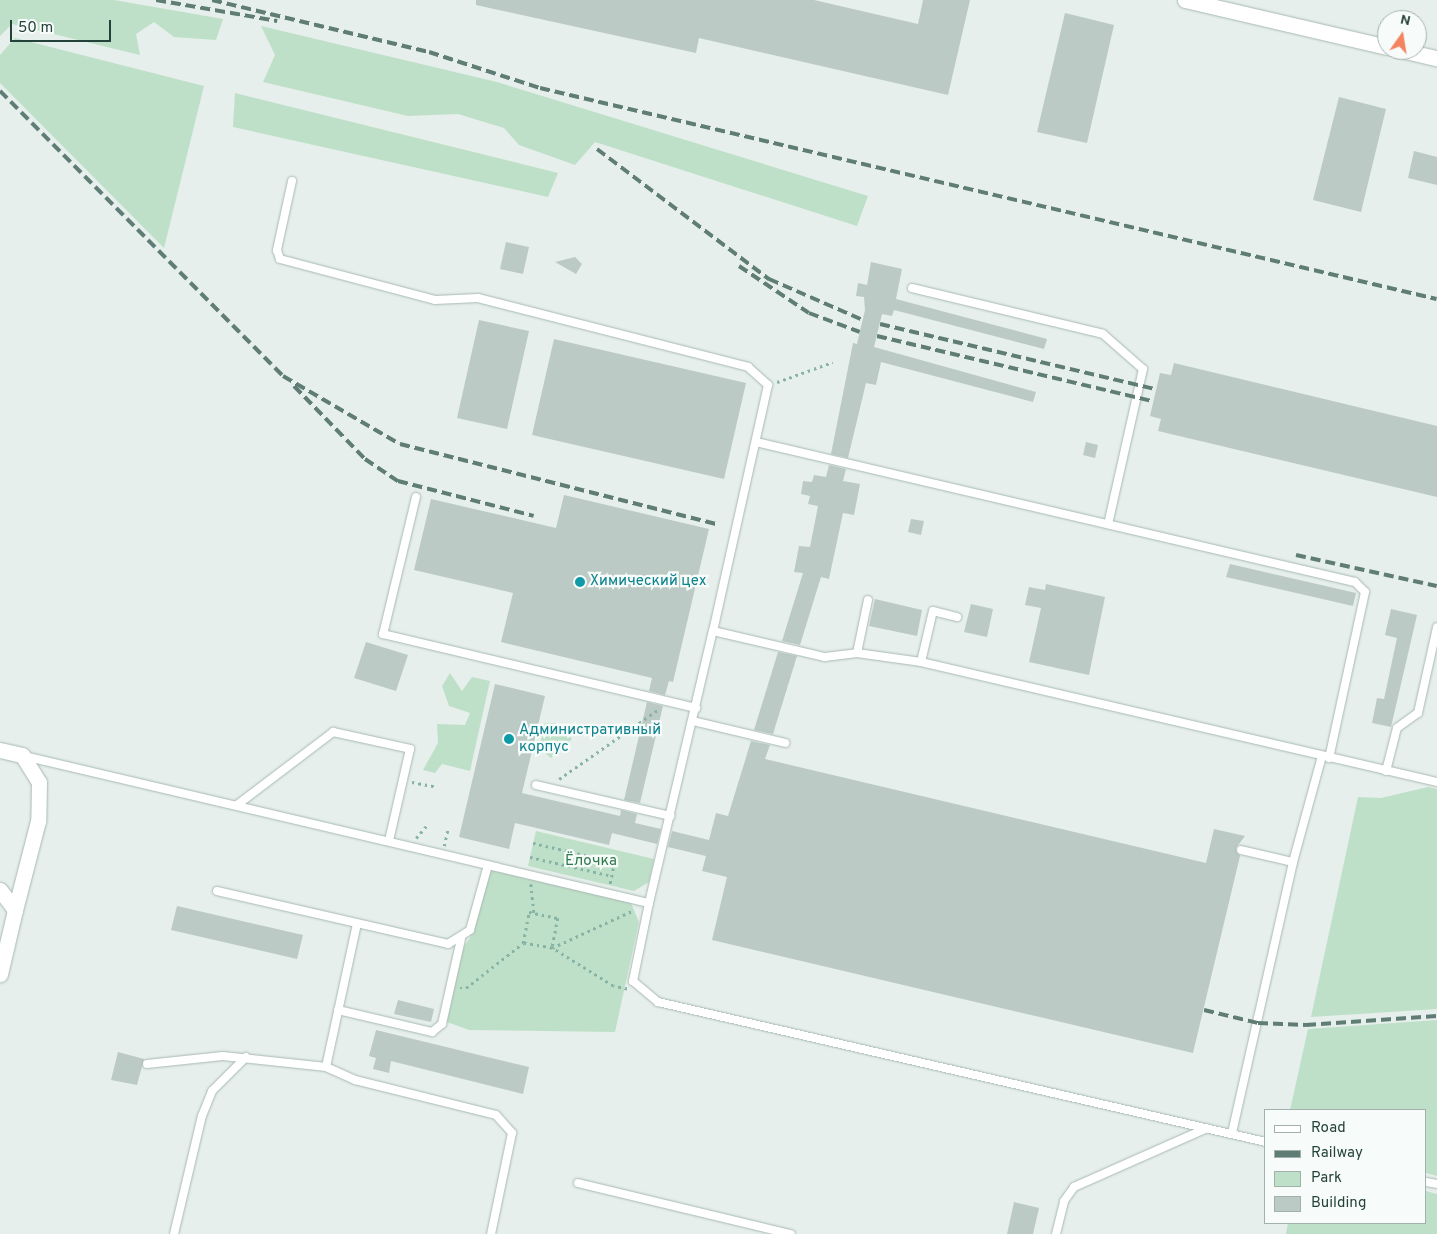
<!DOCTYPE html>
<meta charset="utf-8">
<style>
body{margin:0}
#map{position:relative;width:1437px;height:1234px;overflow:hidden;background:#e6efeb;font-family:Overpass,sans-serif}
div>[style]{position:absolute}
.green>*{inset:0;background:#bfe0c8}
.building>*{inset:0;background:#bbcac4}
.path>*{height:2.5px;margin-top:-1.25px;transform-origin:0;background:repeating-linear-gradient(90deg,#86b3a5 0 2.5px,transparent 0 6.5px)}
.roads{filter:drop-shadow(0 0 1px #a8b8b2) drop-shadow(0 0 1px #a8b8b2)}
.service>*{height:8px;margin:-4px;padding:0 4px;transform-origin:4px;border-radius:4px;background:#fff}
.minor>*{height:15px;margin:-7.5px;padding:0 7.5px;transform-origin:7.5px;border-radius:7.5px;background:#fff}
.rail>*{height:4px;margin-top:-2px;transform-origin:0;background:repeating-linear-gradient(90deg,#5f7d75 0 10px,transparent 0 15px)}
.dots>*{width:14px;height:14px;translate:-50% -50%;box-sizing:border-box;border:2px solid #f7fbf9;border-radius:50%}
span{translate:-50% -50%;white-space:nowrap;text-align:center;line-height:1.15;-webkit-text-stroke:4.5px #f7fbf9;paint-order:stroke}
.culture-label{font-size:15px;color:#0d838f}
.left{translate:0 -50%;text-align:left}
.park-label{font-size:15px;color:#2d7a4b}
.legend{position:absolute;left:1264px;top:1109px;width:162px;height:115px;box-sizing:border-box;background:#f7fbf9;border:1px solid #a3b1ad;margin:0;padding:6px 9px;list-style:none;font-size:15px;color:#24423a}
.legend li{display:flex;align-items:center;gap:10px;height:25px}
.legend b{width:25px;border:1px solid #a3b1ad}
.north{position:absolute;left:1377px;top:10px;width:50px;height:50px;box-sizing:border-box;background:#f7fbf9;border:1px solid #a3b1ad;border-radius:50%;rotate:13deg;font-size:14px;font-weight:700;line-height:20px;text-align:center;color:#24423a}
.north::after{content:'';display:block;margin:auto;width:18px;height:22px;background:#f4845f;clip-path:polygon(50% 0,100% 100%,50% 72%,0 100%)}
.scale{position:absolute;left:10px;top:20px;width:101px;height:22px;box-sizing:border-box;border:2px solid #24423a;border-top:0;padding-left:6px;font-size:15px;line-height:18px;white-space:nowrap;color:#24423a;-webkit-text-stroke:4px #f7fbf9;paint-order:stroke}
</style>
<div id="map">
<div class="green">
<i style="clip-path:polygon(0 0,114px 0,223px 19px,216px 40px,174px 37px,154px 22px,136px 34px,140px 55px,12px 24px,0 36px)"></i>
<i style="clip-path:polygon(261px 26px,497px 82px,868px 196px,857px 226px,595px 142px,575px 165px,519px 145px,504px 128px,458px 114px,408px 116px,263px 82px,275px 55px)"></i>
<i style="clip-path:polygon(15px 38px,204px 86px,164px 248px,0 83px,0 55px)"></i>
<i style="clip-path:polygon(235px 93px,558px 173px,548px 197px,233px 127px)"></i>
<i style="clip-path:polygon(450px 673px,462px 691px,472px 677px,490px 681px,470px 771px,442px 764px,435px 773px,423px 770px,438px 743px,437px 724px,465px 725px,470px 713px,449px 706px,442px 686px)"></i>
<i style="clip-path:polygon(545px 723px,556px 723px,572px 739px,551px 758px,539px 748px)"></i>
<i style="clip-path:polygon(1428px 787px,1437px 789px,1437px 1009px,1311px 1017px,1358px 797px,1381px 798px)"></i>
<i style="clip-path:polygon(536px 831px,654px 859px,649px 882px,634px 891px,528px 866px)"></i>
<i style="clip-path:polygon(491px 870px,631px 903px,639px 922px,615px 1032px,469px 1030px,447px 1022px,462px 949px,470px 938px)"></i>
<i style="clip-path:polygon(1437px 1020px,1437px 1176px,1426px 1173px,1426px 1110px,1290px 1110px,1308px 1029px)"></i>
<i style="clip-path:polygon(1426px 1191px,1437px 1194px,1437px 1234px,1286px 1234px,1288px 1223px,1426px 1223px)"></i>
</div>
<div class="building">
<i style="clip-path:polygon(476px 0,814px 0,918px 24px,923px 0,970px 0,948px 95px,699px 38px,696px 53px,476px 5px)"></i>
<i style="clip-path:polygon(1065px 13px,1114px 25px,1087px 143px,1037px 132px)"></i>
<i style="clip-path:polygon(1339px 97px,1386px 109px,1361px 212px,1313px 200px)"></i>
<i style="clip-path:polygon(1414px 151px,1437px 157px,1437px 185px,1408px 178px)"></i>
<i style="clip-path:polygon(506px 242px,529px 247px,523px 274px,500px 269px)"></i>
<i style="clip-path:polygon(575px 257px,582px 264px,576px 274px,555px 262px)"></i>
<i style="clip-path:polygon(871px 262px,902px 269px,896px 299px,1047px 339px,1044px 349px,894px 310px,892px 316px,882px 314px,874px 347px,1036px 392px,1033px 402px,881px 362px,876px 385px,866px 383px,848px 458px,831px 454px,853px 343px,857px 344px,865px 310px,864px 297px,856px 296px,858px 283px,867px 285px)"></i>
<i style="clip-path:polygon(479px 320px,529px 331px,507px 429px,457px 418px)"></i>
<i style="clip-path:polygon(554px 339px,746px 383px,724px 479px,532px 435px)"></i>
<i style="clip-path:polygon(1174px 363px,1437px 426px,1437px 497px,1158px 431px,1161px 419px,1150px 416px,1160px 373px,1171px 375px)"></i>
<i style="clip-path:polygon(1086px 442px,1098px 445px,1095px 458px,1083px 455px)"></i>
<i style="clip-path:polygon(829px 465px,846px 469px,843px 481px,860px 484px,854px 515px,843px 513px,829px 579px,821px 577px,800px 645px,782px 641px,803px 573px,794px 572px,799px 546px,810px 547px,818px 506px,808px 504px,810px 496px,801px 494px,803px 481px,812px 482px,814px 475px,826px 477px)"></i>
<i style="clip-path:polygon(564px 495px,709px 529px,673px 682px,669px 681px,665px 695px,649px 691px,652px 678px,501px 642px,513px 593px,414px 570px,431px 499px,556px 528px)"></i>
<i style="clip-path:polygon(911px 519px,924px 521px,921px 535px,908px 532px)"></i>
<i style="clip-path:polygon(1230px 564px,1356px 593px,1353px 606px,1226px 577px)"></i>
<i style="clip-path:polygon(1046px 584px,1105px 597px,1089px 675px,1029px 662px,1041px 608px,1025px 605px,1029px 587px,1045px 590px)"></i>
<i style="clip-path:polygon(875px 599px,922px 610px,917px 636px,869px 626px)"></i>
<i style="clip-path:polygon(971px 604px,993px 609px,987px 637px,964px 632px)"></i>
<i style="clip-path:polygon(1391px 609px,1417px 615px,1391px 727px,1372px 723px,1377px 698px,1384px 699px,1397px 638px,1385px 635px)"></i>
<i style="clip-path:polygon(366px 642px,408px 655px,396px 691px,354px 678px)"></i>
<i style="clip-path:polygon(778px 652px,797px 656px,773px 734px,754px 730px)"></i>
<i style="clip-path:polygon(495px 684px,545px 696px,522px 793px,620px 816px,621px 810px,637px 814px,635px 823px,661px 829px,657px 844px,612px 833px,609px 845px,515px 823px,509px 849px,459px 837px)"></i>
<i style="clip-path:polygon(647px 702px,663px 706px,640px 803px,624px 800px)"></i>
<i style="clip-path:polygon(751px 741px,770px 745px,765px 759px,1206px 863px,1214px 829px,1245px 836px,1236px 848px,1240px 856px,1193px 1053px,712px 940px,727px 877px,702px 871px,706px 856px,668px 847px,672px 831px,709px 840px,716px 813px,728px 816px)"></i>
<i style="clip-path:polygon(177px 906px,303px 935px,297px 959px,171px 930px)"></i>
<i style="clip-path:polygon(398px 1000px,434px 1009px,431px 1022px,394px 1014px)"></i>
<i style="clip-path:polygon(376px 1030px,529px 1067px,523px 1094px,391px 1061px,389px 1073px,373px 1069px,376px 1058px,369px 1056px)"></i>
<i style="clip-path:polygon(118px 1052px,144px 1059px,137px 1085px,111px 1080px)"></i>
<i style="clip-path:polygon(1014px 1202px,1039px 1208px,1033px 1234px,1007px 1234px)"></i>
</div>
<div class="path">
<i style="left:777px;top:382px;width:59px;rotate:-19.7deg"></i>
<i style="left:559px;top:779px;width:122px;rotate:-35deg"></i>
<i style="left:412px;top:782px;width:25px;rotate:11deg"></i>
<i style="left:416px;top:838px;width:18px;rotate:-49deg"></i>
<i style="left:533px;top:843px;width:84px;rotate:13deg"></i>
<i style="left:615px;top:862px;width:24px;rotate:102deg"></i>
<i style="left:444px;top:846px;width:18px;rotate:-77deg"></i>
<i style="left:530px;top:857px;width:84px;rotate:13deg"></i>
<i style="left:531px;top:884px;width:29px;rotate:84deg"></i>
<i style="left:529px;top:912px;width:30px;rotate:12deg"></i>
<i style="left:558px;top:918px;width:31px;rotate:101deg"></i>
<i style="left:552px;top:948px;width:29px;rotate:-170deg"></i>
<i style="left:523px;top:943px;width:32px;rotate:-79deg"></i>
<i style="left:460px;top:988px;width:6px"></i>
<i style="left:466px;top:988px;width:73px;rotate:-38.3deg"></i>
<i style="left:627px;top:989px;width:14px;rotate:-168deg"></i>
<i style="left:613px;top:986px;width:72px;rotate:-148.1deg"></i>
<i style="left:552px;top:948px;width:90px;rotate:-24.9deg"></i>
</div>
<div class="roads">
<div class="service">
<i style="left:292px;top:181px;width:71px;rotate:102.3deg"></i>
<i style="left:277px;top:250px;width:9px;rotate:72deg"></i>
<i style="left:280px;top:259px;width:160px;rotate:14.8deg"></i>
<i style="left:435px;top:300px;width:43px;rotate:-2.7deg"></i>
<i style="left:478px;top:298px;width:279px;rotate:14.3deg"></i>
<i style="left:748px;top:367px;width:27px;rotate:42deg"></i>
<i style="left:768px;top:385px;width:252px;rotate:102.6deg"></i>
<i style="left:912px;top:288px;width:196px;rotate:13.5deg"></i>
<i style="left:1103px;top:334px;width:53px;rotate:41.2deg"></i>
<i style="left:1143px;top:369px;width:159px;rotate:102.7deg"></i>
<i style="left:756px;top:442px;width:615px;rotate:13.16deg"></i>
<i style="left:1355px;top:582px;width:14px;rotate:45deg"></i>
<i style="left:1365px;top:592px;width:170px;rotate:102.2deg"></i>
<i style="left:416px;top:497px;width:141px;rotate:103.5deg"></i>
<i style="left:383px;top:634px;width:322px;rotate:13.3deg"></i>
<i style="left:857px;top:653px;width:54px;rotate:-78.3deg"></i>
<i style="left:921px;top:662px;width:52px;rotate:-76.8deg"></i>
<i style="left:933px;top:611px;width:25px;rotate:14deg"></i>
<i style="left:693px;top:721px;width:95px;rotate:13.4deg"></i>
<i style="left:24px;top:756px;width:642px;rotate:13.24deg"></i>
<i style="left:649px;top:903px;width:279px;rotate:-76.8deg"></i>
<i style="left:713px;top:631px;width:115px;rotate:13.1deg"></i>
<i style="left:825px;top:657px;width:32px;rotate:-7deg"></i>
<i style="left:857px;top:653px;width:65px;rotate:8deg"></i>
<i style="left:921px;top:662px;width:530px;rotate:13.09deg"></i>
<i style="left:1386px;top:771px;width:44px;rotate:-75.7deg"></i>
<i style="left:1397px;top:728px;width:26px;rotate:-36deg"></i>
<i style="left:1418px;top:713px;width:88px;rotate:-77.5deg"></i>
<i style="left:536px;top:785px;width:138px;rotate:13deg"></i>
<i style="left:237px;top:805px;width:121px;rotate:-37.2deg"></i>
<i style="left:333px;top:732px;width:79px;rotate:12.4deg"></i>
<i style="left:410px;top:749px;width:94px;rotate:102.9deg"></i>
<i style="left:1241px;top:850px;width:53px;rotate:13deg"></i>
<i style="left:217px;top:891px;width:237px;rotate:12.9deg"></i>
<i style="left:448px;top:944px;width:26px;rotate:-32deg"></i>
<i style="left:470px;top:930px;width:67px;rotate:-74.5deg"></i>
<i style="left:649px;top:903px;width:80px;rotate:101.6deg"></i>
<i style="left:633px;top:981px;width:33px;rotate:40deg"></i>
<i style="left:658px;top:1002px;width:624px;rotate:12.97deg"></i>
<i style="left:338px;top:1010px;width:97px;rotate:13.2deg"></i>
<i style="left:432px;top:1032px;width:13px;rotate:-39deg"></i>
<i style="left:442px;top:1024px;width:87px;rotate:-77.4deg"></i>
<i style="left:147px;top:1064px;width:76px;rotate:-6deg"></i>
<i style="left:223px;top:1056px;width:104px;rotate:6.1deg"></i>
<i style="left:326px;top:1067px;width:32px;rotate:24deg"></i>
<i style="left:355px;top:1080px;width:145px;rotate:13.9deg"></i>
<i style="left:496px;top:1115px;width:24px;rotate:48deg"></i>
<i style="left:512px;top:1133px;width:103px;rotate:101.7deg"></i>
<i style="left:326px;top:1067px;width:146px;rotate:-77.8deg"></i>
<i style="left:1232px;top:1133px;width:278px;rotate:-77.3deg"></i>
<i style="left:1293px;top:862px;width:110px;rotate:-74.7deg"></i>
<i style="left:1426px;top:1182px;width:11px;rotate:10deg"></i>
<i style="left:578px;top:1183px;width:219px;rotate:13.5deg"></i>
<i style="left:174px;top:1234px;width:121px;rotate:-76.7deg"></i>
<i style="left:202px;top:1116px;width:27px;rotate:-68deg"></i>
<i style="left:212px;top:1091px;width:48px;rotate:-45deg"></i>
<i style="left:1056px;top:1234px;width:34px;rotate:-76deg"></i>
<i style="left:1064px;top:1201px;width:17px;rotate:-54deg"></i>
<i style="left:1074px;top:1187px;width:145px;rotate:-23.9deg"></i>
</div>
<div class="minor">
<i style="left:1185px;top:0;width:207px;rotate:13.1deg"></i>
<i style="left:1401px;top:50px;width:37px;rotate:13deg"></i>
<i style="left:0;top:750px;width:23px;rotate:13deg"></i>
<i style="left:22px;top:755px;width:32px;rotate:58deg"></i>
<i style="left:39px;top:782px;width:39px;rotate:91deg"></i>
<i style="left:38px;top:821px;width:92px;rotate:104.5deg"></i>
<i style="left:0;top:890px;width:25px;rotate:53deg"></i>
<i style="left:15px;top:910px;width:66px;rotate:103.2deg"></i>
</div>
</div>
<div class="rail">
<i style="left:156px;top:0;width:123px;rotate:9.8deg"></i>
<i style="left:212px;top:0;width:223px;rotate:13.5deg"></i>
<i style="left:429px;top:52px;width:117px;rotate:18deg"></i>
<i style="left:540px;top:88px;width:921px;rotate:13.24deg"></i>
<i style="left:0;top:91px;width:402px;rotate:45.2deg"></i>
<i style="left:283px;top:376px;width:135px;rotate:30.2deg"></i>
<i style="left:400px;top:444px;width:326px;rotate:14.2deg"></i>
<i style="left:597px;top:149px;width:216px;rotate:37.1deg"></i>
<i style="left:769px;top:279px;width:103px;rotate:23.6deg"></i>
<i style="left:739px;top:266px;width:84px;rotate:33.9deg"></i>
<i style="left:809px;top:313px;width:54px;rotate:20.4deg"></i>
<i style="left:880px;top:324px;width:284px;rotate:13.3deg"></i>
<i style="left:877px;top:336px;width:284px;rotate:13.3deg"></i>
<i style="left:294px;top:386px;width:102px;rotate:45.8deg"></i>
<i style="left:365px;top:459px;width:40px;rotate:34deg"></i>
<i style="left:398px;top:481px;width:140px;rotate:14.4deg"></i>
<i style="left:1296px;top:555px;width:144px;rotate:12.4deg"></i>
<i style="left:1204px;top:1010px;width:56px;rotate:13.5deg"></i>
<i style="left:1258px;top:1023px;width:48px;rotate:2.4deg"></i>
<i style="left:1306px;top:1025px;width:131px;rotate:-3.9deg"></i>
</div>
<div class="dots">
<i style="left:580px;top:582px;background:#0f9aa8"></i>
<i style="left:509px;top:739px;background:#0f9aa8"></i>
</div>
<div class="culture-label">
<span class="left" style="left:590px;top:582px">Химический цех</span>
<span class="left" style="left:519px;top:739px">Административный<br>корпус</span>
</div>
<div class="park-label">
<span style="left:591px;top:862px">Ёлочка</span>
</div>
<ul class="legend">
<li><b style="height:6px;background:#fff"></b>Road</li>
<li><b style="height:6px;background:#5f7d75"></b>Railway</li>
<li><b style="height:14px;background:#bfe0c8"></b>Park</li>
<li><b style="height:14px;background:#bbcac4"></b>Building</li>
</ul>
<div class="north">N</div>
<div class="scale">50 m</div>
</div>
